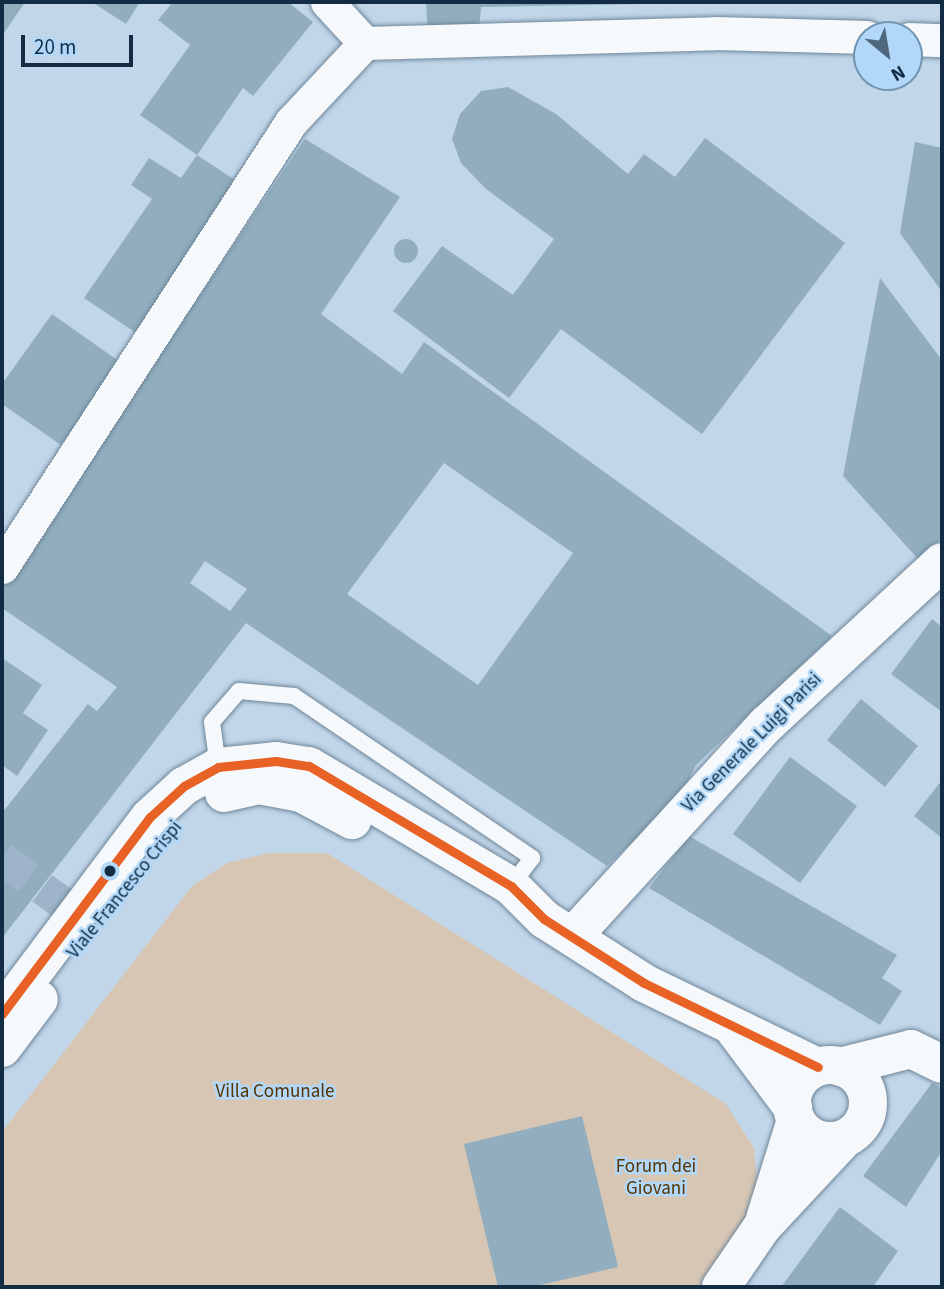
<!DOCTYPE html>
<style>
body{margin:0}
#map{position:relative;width:944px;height:1289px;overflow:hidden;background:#c1d6e9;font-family:"Source Sans 3",sans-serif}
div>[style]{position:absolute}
.green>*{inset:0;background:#d7c6b4}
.building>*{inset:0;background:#92aebe}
.round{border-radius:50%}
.street-tunnel>*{height:33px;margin-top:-16.5px;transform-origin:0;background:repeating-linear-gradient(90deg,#9eb4c8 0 33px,transparent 0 50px)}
.roads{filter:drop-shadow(0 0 2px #708799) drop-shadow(0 0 2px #708799)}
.lane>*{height:16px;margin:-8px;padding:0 8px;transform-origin:8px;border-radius:8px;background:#f6f9fc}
.street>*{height:33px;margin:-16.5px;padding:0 16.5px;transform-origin:16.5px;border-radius:16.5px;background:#f6f9fc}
.secondary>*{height:38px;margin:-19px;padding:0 19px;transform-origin:19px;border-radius:19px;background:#f6f9fc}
.secondary>.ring{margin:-19px;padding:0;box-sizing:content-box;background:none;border:38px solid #f6f9fc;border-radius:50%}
.bus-1>*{height:9px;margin:-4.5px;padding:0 4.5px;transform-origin:4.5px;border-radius:4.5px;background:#e76224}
.dots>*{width:19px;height:19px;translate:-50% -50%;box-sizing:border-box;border:4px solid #b1d7f9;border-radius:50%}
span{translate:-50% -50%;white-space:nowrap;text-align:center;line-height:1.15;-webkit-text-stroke:5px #b1d7f9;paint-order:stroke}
.street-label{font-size:19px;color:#122d43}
.park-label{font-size:19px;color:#583200}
.frame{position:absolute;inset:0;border:4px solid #122d43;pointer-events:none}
.north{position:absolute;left:853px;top:21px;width:70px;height:70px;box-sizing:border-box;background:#b1d7f9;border:2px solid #7193b0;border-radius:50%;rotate:150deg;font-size:19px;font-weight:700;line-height:28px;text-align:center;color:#122d43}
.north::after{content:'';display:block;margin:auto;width:24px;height:32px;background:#4f687d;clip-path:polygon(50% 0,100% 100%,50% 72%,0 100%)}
.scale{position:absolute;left:21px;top:35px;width:112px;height:32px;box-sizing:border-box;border:4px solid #122d43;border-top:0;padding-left:9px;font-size:21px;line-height:24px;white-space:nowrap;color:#122d43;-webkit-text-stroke:5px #b1d7f9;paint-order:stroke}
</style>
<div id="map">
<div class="green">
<i style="clip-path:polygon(269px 853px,327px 853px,726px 1104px,754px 1148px,759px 1199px,698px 1287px,2px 1287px,2px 1132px,192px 886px,227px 863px)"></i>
</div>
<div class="building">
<i style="clip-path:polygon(2px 2px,25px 2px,2px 36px)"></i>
<i style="clip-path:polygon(92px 2px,140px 2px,126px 24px)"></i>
<i style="clip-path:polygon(173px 2px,288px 2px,313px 22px,253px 96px,243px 88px,197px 155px,140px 115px,190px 45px,158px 20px)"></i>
<i style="clip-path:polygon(426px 2px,642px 2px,642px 4px,481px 7px,479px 30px,428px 33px)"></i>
<i style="clip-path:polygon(508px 87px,556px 114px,628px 174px,644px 154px,675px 177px,705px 138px,845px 243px,702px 434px,561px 329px,509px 398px,393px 311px,442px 246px,513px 295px,554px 239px,486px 189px,461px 163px,452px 139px,460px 114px,481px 91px)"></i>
<i style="clip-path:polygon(evenodd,305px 139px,400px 197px,321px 314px,402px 374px,424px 342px,832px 636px,696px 765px,680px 797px,607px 866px,246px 623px,2px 938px,2px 813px,88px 704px,97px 711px,117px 687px,2px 608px,2px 588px,305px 139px,444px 463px,573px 553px,478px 685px,347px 594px,444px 463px,305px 139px,205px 561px,247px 589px,230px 611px,190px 583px,205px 561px)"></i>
<i style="clip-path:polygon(915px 142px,942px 148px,942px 292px,900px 233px)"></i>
<i style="clip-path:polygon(197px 155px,241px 184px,139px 335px,84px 298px,152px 199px,131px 185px,149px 158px,181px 178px)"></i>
<i class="round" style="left:394px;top:239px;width:24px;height:24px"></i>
<i style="clip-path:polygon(880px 278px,942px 360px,942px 538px,919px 560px,843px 476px)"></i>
<i style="clip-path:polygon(52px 314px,120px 362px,61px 445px,2px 404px,2px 384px)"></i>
<i style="clip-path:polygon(932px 619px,942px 627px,942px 712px,891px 674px)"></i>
<i style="clip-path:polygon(2px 658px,42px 685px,23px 713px,48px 730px,17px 776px,2px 765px)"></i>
<i style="clip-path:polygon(861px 699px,918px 746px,885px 787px,827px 740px)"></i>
<i style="clip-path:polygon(790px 757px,857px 806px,800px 883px,733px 834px)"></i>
<i style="clip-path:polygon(942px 780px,942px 838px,914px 816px)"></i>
<i style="clip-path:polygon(689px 836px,897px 955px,882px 978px,902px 991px,880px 1025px,649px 888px)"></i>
<i style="clip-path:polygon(932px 1083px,942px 1088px,942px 1151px,906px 1207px,863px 1176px)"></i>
<i style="clip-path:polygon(582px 1116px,618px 1267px,532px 1287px,498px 1287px,464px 1144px)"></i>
<i style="clip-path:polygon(840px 1207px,898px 1251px,873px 1287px,781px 1287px)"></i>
</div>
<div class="street-tunnel">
<i style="left:2px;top:858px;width:114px;rotate:36.5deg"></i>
</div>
<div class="roads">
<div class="lane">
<i style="left:218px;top:767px;width:45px;rotate:-97.6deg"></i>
<i style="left:212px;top:722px;width:41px;rotate:-48.9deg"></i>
<i style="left:239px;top:691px;width:55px;rotate:5.2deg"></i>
<i style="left:294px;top:696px;width:288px;rotate:34.2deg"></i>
<i style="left:532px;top:858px;width:35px;rotate:127deg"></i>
</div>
<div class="street">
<i style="left:327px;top:2px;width:56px;rotate:47.2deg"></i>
<i style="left:909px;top:39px;width:33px;rotate:2deg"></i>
<i style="left:2px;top:567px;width:531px;rotate:-57deg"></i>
<i style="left:291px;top:122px;width:108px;rotate:-46.9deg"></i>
<i style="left:365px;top:43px;width:350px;rotate:-1.6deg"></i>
<i style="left:715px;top:33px;width:152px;rotate:1.5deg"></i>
</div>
<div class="secondary">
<i style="left:224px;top:793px;width:36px;rotate:-13deg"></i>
<i style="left:259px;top:785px;width:43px;rotate:10.8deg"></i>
<i style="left:301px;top:793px;width:58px;rotate:27.9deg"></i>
<i style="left:574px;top:935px;width:286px;rotate:-47.6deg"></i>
<i style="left:767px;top:724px;width:238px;rotate:-42.8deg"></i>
<i style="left:2px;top:1014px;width:246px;rotate:-53.1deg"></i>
<i style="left:150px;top:817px;width:46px;rotate:-42.4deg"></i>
<i style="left:184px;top:786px;width:39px;rotate:-29deg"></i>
<i style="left:218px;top:767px;width:58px;rotate:-5.9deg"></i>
<i style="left:276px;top:761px;width:33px;rotate:9deg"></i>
<i style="left:309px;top:766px;width:235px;rotate:30.7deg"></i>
<i style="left:511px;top:886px;width:47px;rotate:45deg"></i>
<i style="left:544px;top:919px;width:119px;rotate:32.6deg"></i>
<i style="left:644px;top:983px;width:193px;rotate:25.8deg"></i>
<i style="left:734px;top:1029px;width:99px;rotate:53.2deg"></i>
<i style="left:2px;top:1048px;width:61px;rotate:-52.9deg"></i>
<i class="ring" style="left:792px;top:1065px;width:38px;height:38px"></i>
<i style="left:840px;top:1067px;width:73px;rotate:-14.2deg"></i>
<i style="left:911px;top:1049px;width:34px;rotate:26deg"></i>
<i style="left:765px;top:1219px;width:104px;rotate:-72.6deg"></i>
<i style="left:721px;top:1287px;width:73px;rotate:-55.7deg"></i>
<i style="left:762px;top:1227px;width:120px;rotate:-47deg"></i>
</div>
</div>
<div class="bus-1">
<i style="left:2px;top:1014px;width:246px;rotate:-53.1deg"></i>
<i style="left:150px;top:817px;width:46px;rotate:-42.4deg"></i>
<i style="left:184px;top:786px;width:39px;rotate:-29deg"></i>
<i style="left:218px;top:767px;width:58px;rotate:-5.9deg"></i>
<i style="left:276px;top:761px;width:33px;rotate:9deg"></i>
<i style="left:309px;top:766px;width:235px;rotate:30.7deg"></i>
<i style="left:511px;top:886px;width:47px;rotate:45deg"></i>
<i style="left:544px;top:919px;width:119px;rotate:32.6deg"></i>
<i style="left:644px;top:983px;width:193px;rotate:25.8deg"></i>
</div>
<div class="dots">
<i style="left:110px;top:871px;background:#122d43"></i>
</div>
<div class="street-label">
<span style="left:752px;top:743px;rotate:-45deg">Via Generale Luigi Parisi</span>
<span style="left:125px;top:890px;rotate:-51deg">Viale Francesco Crispi</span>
</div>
<div class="park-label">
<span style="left:275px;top:1092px">Villa Comunale</span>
<span style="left:656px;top:1178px">Forum dei<br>Giovani</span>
</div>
<div class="frame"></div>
<div class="north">N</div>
<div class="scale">20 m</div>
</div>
